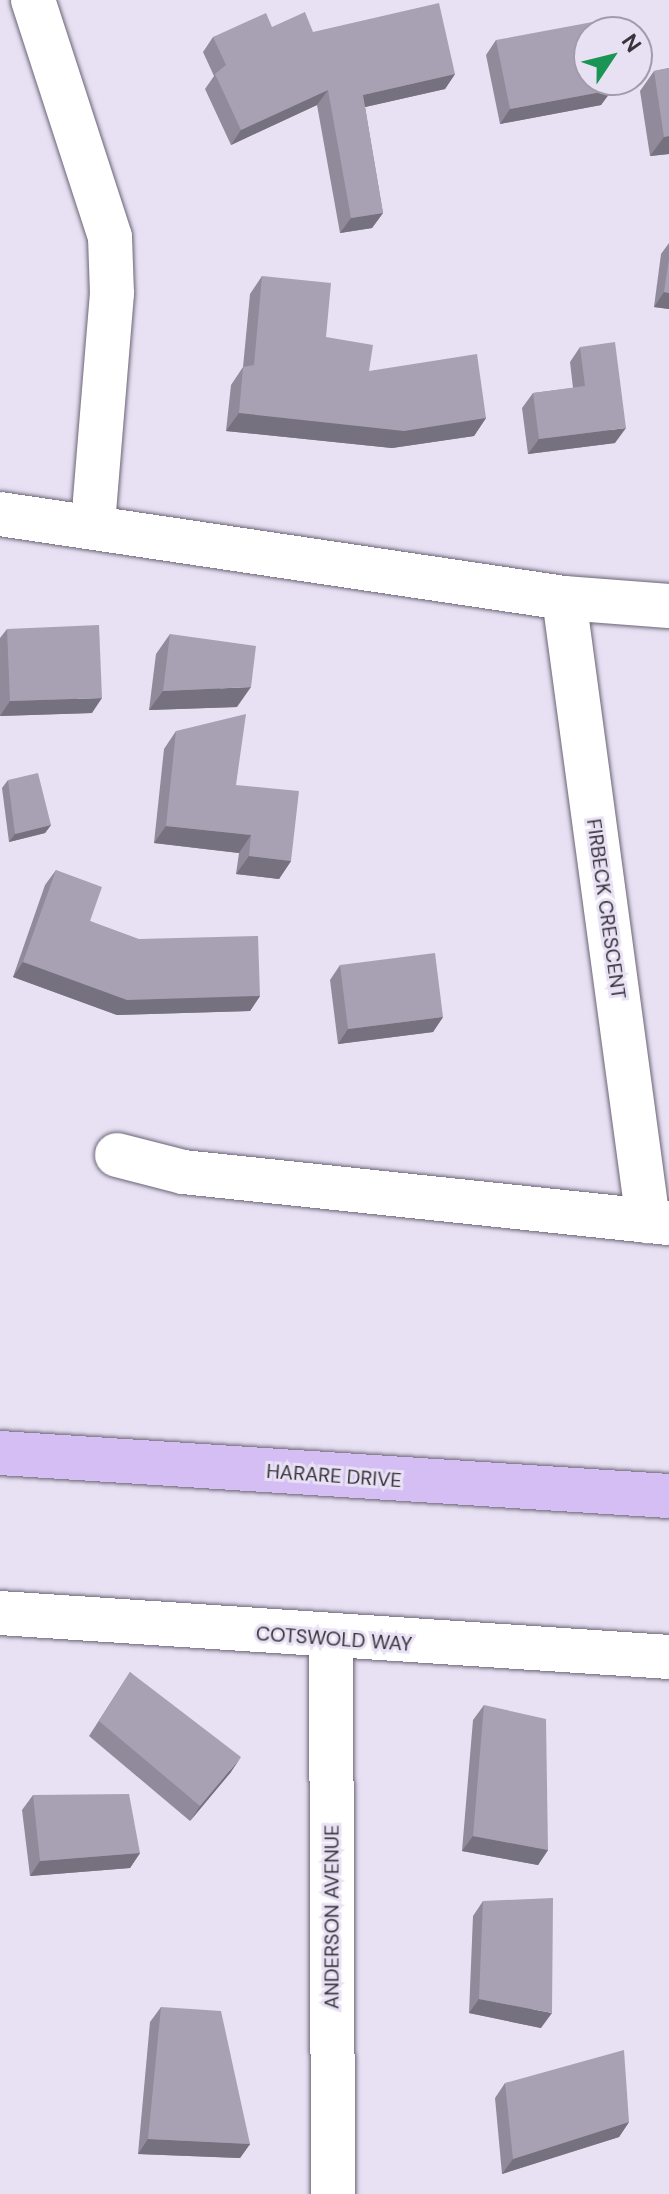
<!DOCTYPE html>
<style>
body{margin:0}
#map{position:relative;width:669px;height:2194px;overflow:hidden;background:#e8e1f4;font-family:"DM Sans",sans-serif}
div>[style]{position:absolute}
.roads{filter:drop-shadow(0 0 2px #6b6475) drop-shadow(0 0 2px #6b6475)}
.minor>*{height:44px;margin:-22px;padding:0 22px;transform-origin:22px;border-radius:22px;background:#fff}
.major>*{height:44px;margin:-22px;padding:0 22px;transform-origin:22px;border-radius:22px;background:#d5bef4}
.wall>*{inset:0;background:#908a9b}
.shaded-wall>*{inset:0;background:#76717e}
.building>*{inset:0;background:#a8a1b4}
span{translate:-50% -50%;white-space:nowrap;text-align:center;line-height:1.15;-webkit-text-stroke:6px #e8e1f4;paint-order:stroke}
.street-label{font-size:20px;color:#37343c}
.north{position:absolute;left:573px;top:16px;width:80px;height:80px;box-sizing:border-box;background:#e8e1f4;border:2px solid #a19caa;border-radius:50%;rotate:55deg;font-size:22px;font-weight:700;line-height:32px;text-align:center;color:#37343c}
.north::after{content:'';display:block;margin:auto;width:28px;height:36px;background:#1a9553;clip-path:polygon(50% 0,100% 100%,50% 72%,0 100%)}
</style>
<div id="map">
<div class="roads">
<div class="minor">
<i style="left:33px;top:0;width:249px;rotate:72deg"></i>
<i style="left:110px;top:237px;width:56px;rotate:88deg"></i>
<i style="left:112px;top:293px;width:231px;rotate:94.7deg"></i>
<i style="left:0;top:514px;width:570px;rotate:8.47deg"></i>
<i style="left:564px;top:598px;width:105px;rotate:4.4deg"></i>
<i style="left:564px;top:598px;width:629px;rotate:82.32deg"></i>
<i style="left:117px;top:1155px;width:68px;rotate:14.4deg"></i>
<i style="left:183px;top:1172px;width:489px;rotate:6deg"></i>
<i style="left:0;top:1613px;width:670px;rotate:3.76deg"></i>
<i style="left:331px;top:1640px;width:554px;rotate:89.79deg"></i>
</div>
<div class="major">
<i style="left:0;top:1453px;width:670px;rotate:3.68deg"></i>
</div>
</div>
<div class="wall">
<i style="clip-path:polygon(272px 27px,313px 32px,455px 74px,445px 89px,365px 107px,383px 213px,372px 228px,340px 233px,317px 105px,231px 145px,205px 89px,214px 76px,203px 52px,213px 37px)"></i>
<i style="clip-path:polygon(496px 40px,612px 90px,601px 105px,500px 124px,486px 55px)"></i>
<i style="clip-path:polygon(669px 68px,669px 154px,650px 156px,640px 91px,654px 71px)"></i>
<i style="clip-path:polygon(669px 243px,669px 309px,654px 307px,661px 254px)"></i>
<i style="clip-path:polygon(262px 276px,326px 337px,369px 371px,486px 418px,474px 436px,392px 448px,226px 431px,231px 385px,243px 367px,250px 294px)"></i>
<i style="clip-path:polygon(580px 347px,615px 443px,528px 454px,522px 408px,533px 393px,573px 388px,570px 362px)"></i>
<i style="clip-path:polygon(7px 629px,92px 713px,0 716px,0 638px)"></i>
<i style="clip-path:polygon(170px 634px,237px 707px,149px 710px,156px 654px)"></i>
<i style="clip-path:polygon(176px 731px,236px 785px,291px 861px,279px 879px,236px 874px,239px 853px,154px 843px,164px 749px)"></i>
<i style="clip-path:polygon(8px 780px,51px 825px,45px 833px,9px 842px,2px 788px)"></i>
<i style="clip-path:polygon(56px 870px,90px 921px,260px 996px,250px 1011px,117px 1015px,13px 977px,45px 885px)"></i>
<i style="clip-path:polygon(340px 965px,443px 1017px,433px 1032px,338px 1044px,330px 980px)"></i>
<i style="clip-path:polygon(130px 1672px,231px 1772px,190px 1821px,89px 1736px)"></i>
<i style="clip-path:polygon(484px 1705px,548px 1850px,538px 1865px,462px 1851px,473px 1720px)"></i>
<i style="clip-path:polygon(33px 1795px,140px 1853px,130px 1868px,30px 1876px,22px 1810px)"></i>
<i style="clip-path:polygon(483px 1901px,541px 2028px,469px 2013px,473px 1916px)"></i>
<i style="clip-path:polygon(161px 2007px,250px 2144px,240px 2158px,138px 2154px,150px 2022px)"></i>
<i style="clip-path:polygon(505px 2083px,629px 2122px,619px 2137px,502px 2174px,495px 2098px)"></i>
</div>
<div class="shaded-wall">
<i style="clip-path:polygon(455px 74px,445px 89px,352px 110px,363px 95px)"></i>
<i style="clip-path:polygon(328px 90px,317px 105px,231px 145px,241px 130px)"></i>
<i style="clip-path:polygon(612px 90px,601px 105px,500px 124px,510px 109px)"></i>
<i style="clip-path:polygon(669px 136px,669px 154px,650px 156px,664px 137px)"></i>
<i style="clip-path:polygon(383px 213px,372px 228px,340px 233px,351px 218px)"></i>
<i style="clip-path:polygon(664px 292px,669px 293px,669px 309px,654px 307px)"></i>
<i style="clip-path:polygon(239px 413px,486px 418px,474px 436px,392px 448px,226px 431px)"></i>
<i style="clip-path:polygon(626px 428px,615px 443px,528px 454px,539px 439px)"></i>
<i style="clip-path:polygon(251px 687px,237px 707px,149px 710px,163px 691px)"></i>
<i style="clip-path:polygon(102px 698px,92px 713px,0 716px,10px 701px)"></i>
<i style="clip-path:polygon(51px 825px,45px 833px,9px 842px,15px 834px)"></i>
<i style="clip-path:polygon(166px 826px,251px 835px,239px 853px,154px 843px)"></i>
<i style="clip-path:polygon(249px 856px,291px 861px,279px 879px,236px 874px)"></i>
<i style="clip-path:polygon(23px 962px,260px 996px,250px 1011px,117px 1015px,13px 977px)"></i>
<i style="clip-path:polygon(443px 1017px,433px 1032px,338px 1044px,348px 1029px)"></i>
<i style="clip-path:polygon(241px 1757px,231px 1772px,190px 1821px,200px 1806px)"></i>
<i style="clip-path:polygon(473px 1836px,548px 1850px,538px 1865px,462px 1851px)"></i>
<i style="clip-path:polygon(140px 1853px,130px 1868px,30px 1876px,40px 1861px)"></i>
<i style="clip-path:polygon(479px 1999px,552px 2013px,541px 2028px,469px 2013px)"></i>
<i style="clip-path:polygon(629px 2122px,619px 2137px,502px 2174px,513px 2159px)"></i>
<i style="clip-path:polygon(148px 2139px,250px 2144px,240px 2158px,138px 2154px)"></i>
</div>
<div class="building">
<i style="clip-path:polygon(439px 3px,455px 74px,363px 95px,383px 213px,351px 218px,328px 90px,241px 130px,215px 74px,226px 65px,213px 37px,266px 13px,272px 27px,305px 12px,313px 32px)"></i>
<i style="clip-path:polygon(598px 21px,600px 32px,589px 32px,589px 80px,610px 80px,612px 90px,510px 109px,496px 40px)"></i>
<i style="clip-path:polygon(669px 68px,669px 136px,664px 137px,654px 71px)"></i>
<i style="clip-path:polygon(669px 259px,669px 293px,664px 292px)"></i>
<i style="clip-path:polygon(262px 276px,331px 283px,326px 337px,373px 345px,369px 371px,477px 354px,486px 418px,404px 431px,239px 413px,243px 367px,254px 365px)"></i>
<i style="clip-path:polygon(615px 342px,626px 428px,539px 439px,533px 393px,585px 386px,580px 347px)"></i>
<i style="clip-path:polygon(99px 625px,102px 698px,10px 701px,7px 629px)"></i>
<i style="clip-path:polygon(170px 634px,256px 646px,251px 687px,163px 691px)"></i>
<i style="clip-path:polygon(246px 714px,236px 785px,299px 791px,291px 861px,249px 856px,251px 835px,166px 826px,176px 731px)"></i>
<i style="clip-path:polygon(38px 773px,51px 825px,15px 834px,8px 780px)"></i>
<i style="clip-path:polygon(56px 870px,102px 887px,90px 921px,139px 939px,258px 936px,260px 996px,127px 1000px,23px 962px)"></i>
<i style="clip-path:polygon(435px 953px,443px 1017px,348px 1029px,340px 965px)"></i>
<i style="clip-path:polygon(130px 1672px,241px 1757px,200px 1806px,99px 1721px)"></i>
<i style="clip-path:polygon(484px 1705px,546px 1719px,548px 1850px,473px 1836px)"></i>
<i style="clip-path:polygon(129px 1794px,140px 1853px,40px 1861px,33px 1795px)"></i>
<i style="clip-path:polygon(553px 1898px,552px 2013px,479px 1999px,483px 1901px)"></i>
<i style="clip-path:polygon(161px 2007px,221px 2011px,250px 2144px,148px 2139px)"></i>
<i style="clip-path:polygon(624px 2050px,629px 2122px,513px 2159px,505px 2083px)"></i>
</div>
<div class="street-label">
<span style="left:606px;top:909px;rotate:82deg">FIRBECK CRESCENT</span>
<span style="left:334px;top:1476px;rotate:4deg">HARARE DRIVE</span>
<span style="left:334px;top:1639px;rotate:4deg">COTSWOLD WAY</span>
<span style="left:332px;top:1917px;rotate:-90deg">ANDERSON AVENUE</span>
</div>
<div class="north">N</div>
</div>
